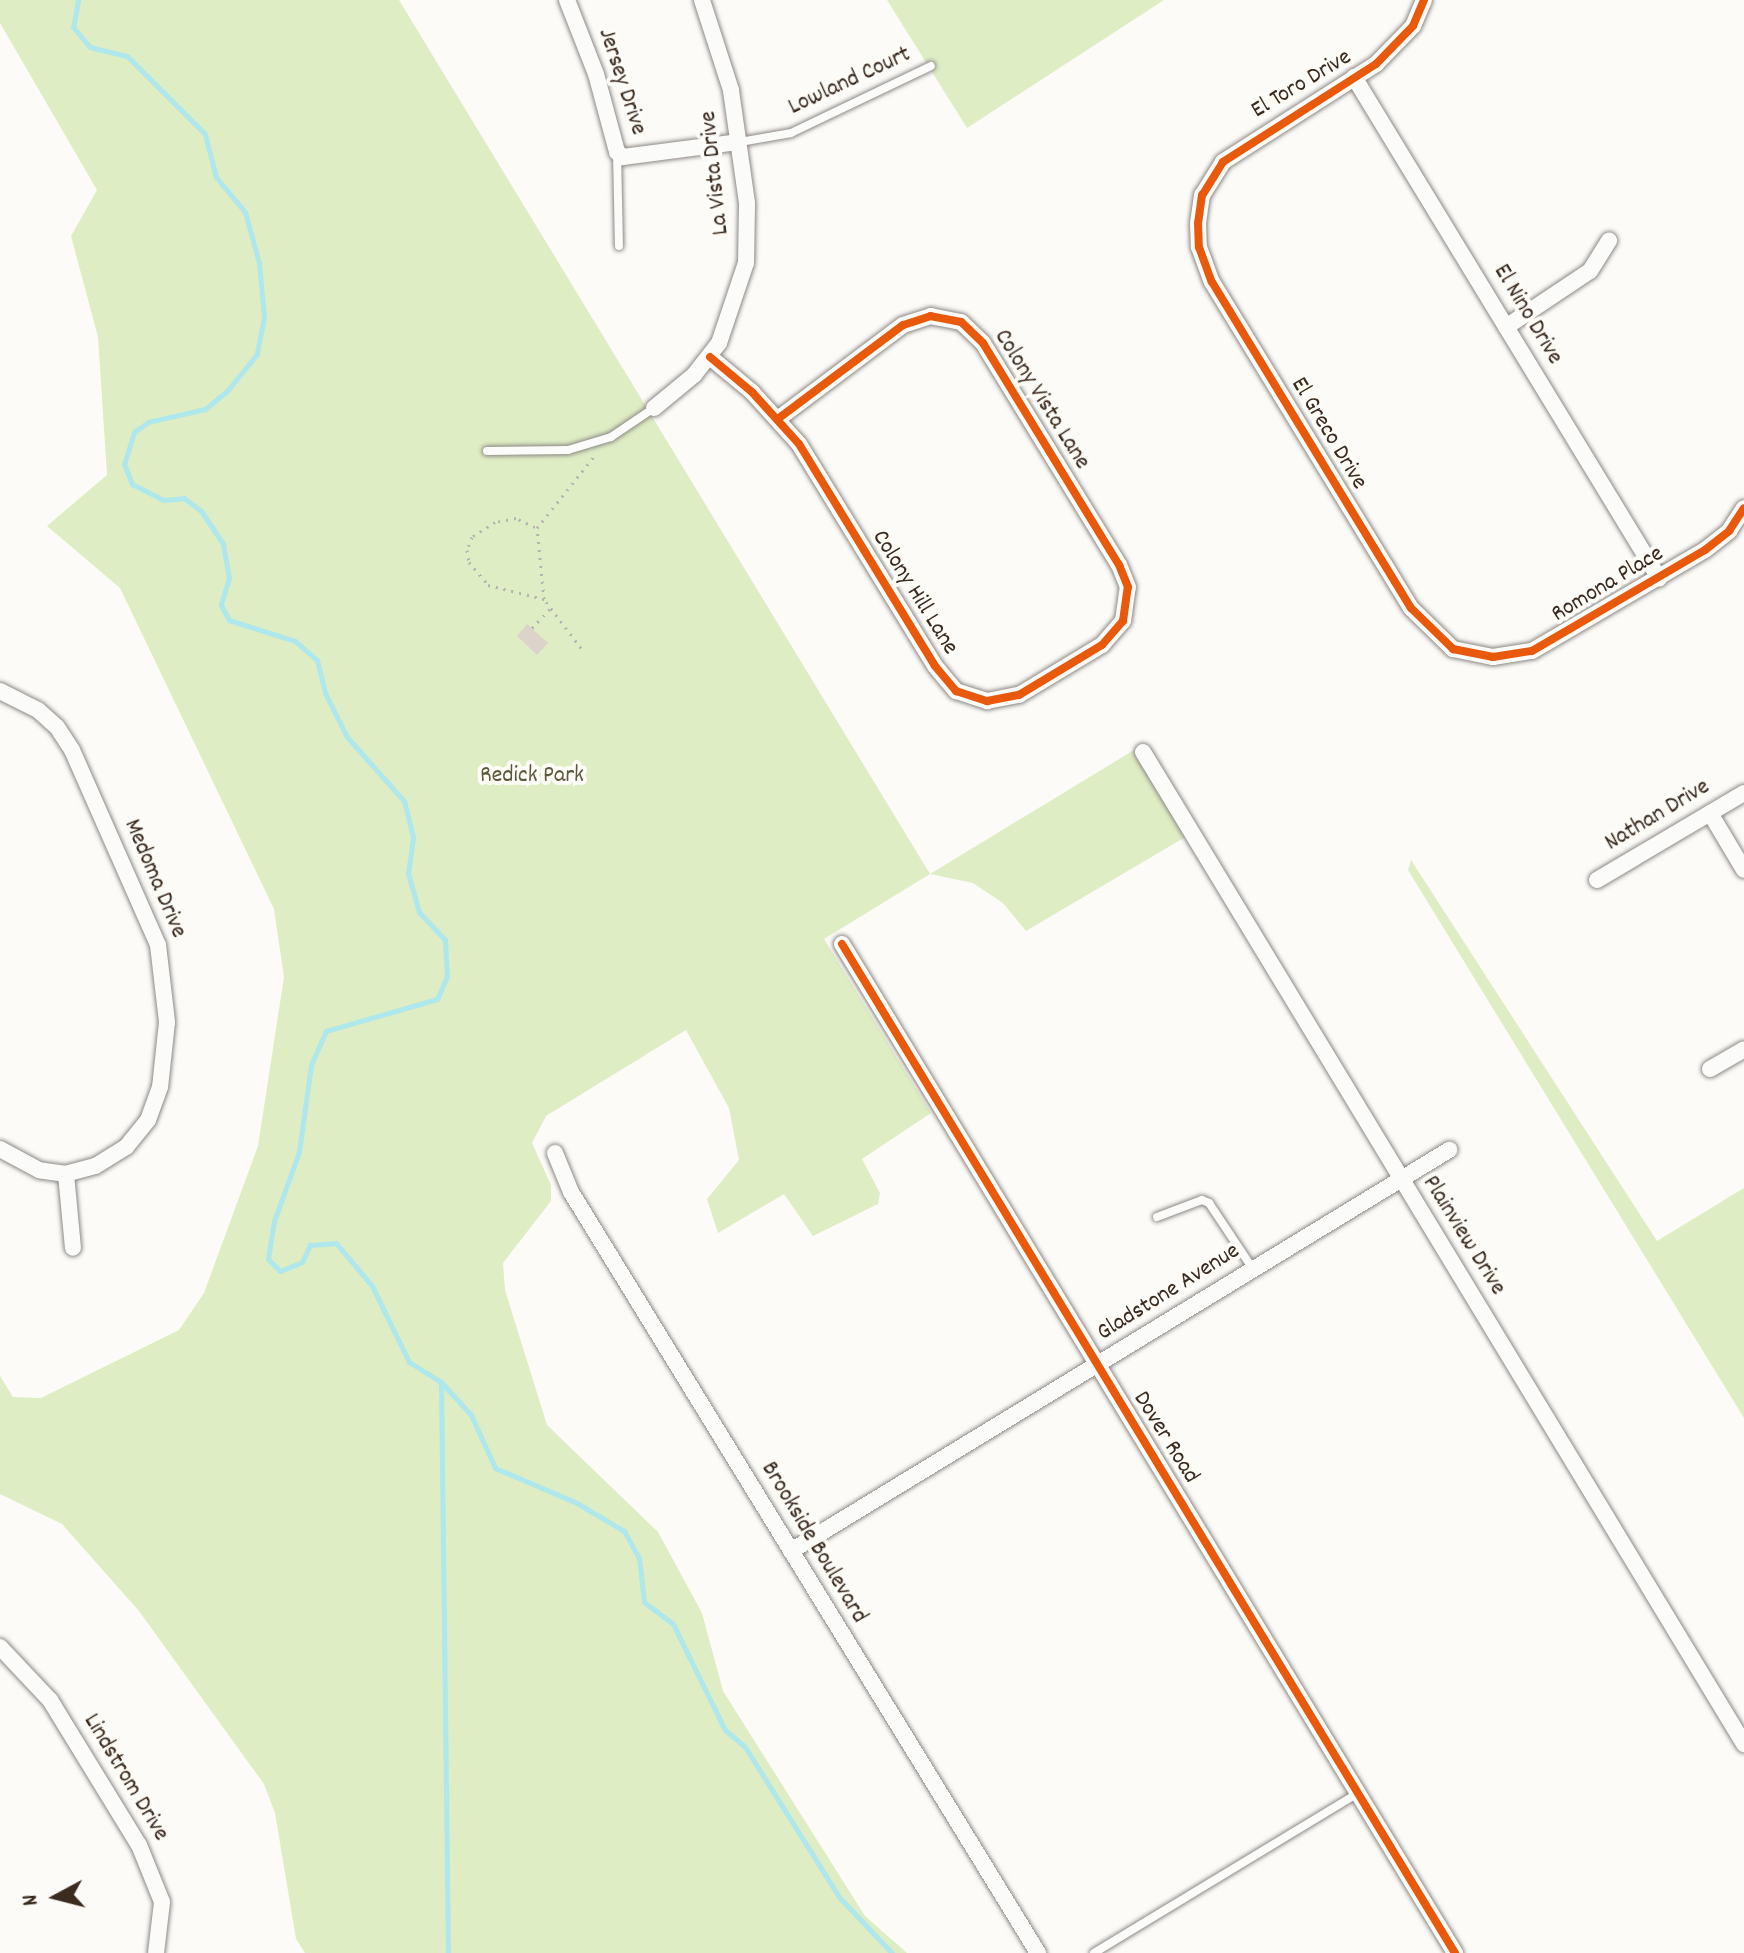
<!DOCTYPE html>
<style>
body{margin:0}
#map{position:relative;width:1744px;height:1953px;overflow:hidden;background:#fcfbf8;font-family:Dekko,sans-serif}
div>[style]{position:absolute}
.green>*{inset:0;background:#deedc4}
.stream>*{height:5px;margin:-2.5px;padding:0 2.5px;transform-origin:2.5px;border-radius:2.5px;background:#aee7ec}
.building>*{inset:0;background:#dcd4cb}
.path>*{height:3px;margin-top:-1.5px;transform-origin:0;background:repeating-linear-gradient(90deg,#b6b4b1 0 2px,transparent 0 8px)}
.roads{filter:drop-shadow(0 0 2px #8d8985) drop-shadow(0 0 2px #8d8985)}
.service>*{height:8px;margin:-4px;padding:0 4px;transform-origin:4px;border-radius:4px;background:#fbfbf9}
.minor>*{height:16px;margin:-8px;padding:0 8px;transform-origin:8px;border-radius:8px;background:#fbfbf9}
.cycleway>*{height:8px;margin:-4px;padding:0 4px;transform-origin:4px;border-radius:4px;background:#e8590c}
span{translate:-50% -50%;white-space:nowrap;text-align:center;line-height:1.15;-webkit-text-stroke:8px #fdfcf7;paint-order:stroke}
.street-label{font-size:24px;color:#3b2a1e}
.park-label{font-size:24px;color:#5e583d}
.north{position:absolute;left:16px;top:1857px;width:80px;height:80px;-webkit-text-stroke:6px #fdfcf7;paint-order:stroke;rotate:263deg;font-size:22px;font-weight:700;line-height:32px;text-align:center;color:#3b2a1e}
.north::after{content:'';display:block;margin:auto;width:28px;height:36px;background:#3b2a1e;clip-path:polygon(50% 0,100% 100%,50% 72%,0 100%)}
</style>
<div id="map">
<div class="green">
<i style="clip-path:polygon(0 0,399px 0,930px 874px,1134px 750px,1187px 836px,1026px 931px,1003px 903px,973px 883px,930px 874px,824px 939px,931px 1113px,862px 1159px,880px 1193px,878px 1204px,813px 1236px,784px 1194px,718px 1233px,707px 1199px,739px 1160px,729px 1108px,686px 1030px,546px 1116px,532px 1143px,551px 1185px,551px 1201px,503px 1263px,505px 1290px,547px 1425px,658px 1532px,702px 1613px,723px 1691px,865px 1916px,907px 1953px,305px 1953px,296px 1939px,275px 1813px,264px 1784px,139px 1611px,62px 1524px,0 1494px,0 1376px,13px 1397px,41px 1398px,179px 1330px,204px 1293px,258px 1146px,284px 977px,274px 909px,120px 588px,47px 526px,107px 475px,98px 337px,71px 236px,97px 190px,0 23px)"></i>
<i style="clip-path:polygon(887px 0,1164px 0,967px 128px)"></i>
<i style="clip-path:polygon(1411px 860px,1657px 1241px,1744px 1188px,1744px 1418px,1408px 870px)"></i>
</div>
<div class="stream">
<i style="left:78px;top:0;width:27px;rotate:100deg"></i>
<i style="left:73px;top:27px;width:26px;rotate:50deg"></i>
<i style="left:90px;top:47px;width:38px;rotate:14deg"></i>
<i style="left:127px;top:56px;width:110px;rotate:45deg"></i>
<i style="left:205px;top:134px;width:44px;rotate:75.7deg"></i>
<i style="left:216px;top:177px;width:45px;rotate:50.4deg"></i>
<i style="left:245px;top:212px;width:53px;rotate:74.6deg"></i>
<i style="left:259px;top:263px;width:54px;rotate:84.7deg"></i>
<i style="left:264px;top:317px;width:38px;rotate:101deg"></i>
<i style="left:257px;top:354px;width:46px;rotate:128.9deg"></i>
<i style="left:228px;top:390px;width:30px;rotate:140deg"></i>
<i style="left:205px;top:409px;width:58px;rotate:167.2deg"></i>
<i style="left:148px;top:422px;width:17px;rotate:144deg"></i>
<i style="left:134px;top:432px;width:34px;rotate:107deg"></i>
<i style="left:124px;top:464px;width:22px;rotate:68deg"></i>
<i style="left:132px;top:484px;width:35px;rotate:27deg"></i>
<i style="left:163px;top:500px;width:21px;rotate:-5deg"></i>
<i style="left:184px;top:498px;width:21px;rotate:37deg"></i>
<i style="left:201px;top:511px;width:40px;rotate:56deg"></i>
<i style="left:223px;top:544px;width:35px;rotate:80deg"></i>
<i style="left:229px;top:578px;width:28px;rotate:107deg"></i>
<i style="left:221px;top:605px;width:17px;rotate:62deg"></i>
<i style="left:229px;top:620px;width:69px;rotate:17.7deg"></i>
<i style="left:295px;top:641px;width:29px;rotate:41deg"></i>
<i style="left:317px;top:660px;width:34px;rotate:76deg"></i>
<i style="left:325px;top:693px;width:49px;rotate:63.4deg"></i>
<i style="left:347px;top:737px;width:86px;rotate:48.3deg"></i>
<i style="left:404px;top:801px;width:38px;rotate:76deg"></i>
<i style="left:413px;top:838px;width:35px;rotate:98deg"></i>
<i style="left:408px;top:873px;width:41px;rotate:74.2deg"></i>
<i style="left:419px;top:912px;width:38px;rotate:47deg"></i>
<i style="left:445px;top:940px;width:36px;rotate:87deg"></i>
<i style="left:447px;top:976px;width:25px;rotate:113deg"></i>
<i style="left:437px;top:999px;width:116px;rotate:163.9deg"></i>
<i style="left:326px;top:1031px;width:37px;rotate:114deg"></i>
<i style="left:311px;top:1065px;width:88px;rotate:97.9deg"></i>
<i style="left:299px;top:1152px;width:73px;rotate:109.9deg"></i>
<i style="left:274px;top:1221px;width:38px;rotate:99deg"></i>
<i style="left:268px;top:1259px;width:17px;rotate:45deg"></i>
<i style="left:280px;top:1271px;width:24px;rotate:-22deg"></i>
<i style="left:302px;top:1262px;width:19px;rotate:-65deg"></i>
<i style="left:310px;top:1245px;width:26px;rotate:-4deg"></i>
<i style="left:336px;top:1243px;width:56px;rotate:50.1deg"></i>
<i style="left:372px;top:1286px;width:85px;rotate:64deg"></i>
<i style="left:409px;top:1362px;width:38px;rotate:32deg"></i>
<i style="left:441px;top:1382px;width:45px;rotate:47.7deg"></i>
<i style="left:471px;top:1415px;width:58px;rotate:65.6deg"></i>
<i style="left:495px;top:1468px;width:89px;rotate:23.1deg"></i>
<i style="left:577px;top:1503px;width:55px;rotate:30.8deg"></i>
<i style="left:624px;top:1531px;width:31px;rotate:61deg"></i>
<i style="left:639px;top:1558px;width:44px;rotate:83.5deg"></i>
<i style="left:644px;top:1602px;width:36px;rotate:37deg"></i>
<i style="left:673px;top:1624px;width:118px;rotate:63.9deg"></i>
<i style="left:725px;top:1730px;width:26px;rotate:40deg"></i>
<i style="left:745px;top:1747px;width:177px;rotate:57.9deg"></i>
<i style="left:839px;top:1897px;width:77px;rotate:46.6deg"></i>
<i style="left:441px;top:1382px;width:571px;rotate:89.3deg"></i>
</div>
<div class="building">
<i style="clip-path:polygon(527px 624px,548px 643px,537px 655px,517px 636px)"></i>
</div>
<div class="path">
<i style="left:535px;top:527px;width:21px;rotate:-155deg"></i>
<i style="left:516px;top:518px;width:21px;rotate:169deg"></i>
<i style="left:495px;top:522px;width:27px;rotate:147deg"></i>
<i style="left:472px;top:537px;width:14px;rotate:111deg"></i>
<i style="left:467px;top:550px;width:12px;rotate:81deg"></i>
<i style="left:469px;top:562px;width:30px;rotate:50deg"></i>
<i style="left:488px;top:585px;width:58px;rotate:14deg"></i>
<i style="left:532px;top:628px;width:26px;rotate:-47deg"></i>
<i style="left:581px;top:648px;width:61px;rotate:-127.1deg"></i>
<i style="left:544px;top:599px;width:71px;rotate:-95.6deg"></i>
<i style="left:537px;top:528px;width:93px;rotate:-51.5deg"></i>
</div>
<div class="roads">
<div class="service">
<i style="left:740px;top:142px;width:52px;rotate:-10deg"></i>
<i style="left:791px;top:133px;width:155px;rotate:-25.6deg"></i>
<i style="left:617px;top:152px;width:94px;rotate:88.8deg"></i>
<i style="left:487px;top:451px;width:81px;rotate:-0.7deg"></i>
<i style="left:568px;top:450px;width:45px;rotate:-16.8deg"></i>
<i style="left:611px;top:437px;width:52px;rotate:-34deg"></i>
<i style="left:1157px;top:1217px;width:48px;rotate:-20.7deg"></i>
<i style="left:1202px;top:1200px;width:8px;rotate:23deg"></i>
<i style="left:1209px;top:1203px;width:79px;rotate:56.3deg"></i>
<i style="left:1094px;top:1953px;width:309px;rotate:-31.2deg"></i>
</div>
<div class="minor">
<i style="left:567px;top:0;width:79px;rotate:68.6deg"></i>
<i style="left:596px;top:74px;width:81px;rotate:74.9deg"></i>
<i style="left:617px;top:152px;width:8px;rotate:40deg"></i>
<i style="left:623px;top:157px;width:117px;rotate:-7.4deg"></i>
<i style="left:1424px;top:0;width:28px;rotate:113deg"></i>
<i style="left:1413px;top:26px;width:53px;rotate:134.2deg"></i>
<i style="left:1376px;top:64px;width:182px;rotate:147.4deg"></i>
<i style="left:1223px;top:162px;width:39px;rotate:122deg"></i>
<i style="left:1202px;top:195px;width:28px;rotate:98deg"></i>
<i style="left:1198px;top:223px;width:24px;rotate:88deg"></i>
<i style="left:1199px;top:247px;width:37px;rotate:70deg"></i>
<i style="left:1212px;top:282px;width:382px;rotate:58.6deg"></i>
<i style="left:1411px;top:608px;width:59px;rotate:44.3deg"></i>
<i style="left:1453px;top:649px;width:41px;rotate:11.3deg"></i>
<i style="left:1493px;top:657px;width:39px;rotate:-9deg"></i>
<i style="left:1532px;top:651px;width:200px;rotate:-30.3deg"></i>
<i style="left:1705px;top:550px;width:31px;rotate:-38deg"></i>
<i style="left:1729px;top:531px;width:27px;rotate:-57deg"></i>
<i style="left:1354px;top:77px;width:587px;rotate:58.67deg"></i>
<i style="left:1506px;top:327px;width:101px;rotate:-33.7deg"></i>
<i style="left:1590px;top:271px;width:36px;rotate:-58deg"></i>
<i style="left:710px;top:357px;width:55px;rotate:39.8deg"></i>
<i style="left:752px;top:392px;width:70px;rotate:47.9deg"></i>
<i style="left:799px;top:444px;width:260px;rotate:58.5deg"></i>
<i style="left:935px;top:666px;width:33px;rotate:50deg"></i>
<i style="left:956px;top:691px;width:33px;rotate:18deg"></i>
<i style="left:987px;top:701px;width:33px;rotate:-11deg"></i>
<i style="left:1019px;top:695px;width:97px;rotate:-31.1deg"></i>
<i style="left:1102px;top:645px;width:32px;rotate:-49deg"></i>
<i style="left:1123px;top:621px;width:34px;rotate:-82deg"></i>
<i style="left:1128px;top:587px;width:24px;rotate:-112deg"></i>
<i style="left:1119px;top:565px;width:260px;rotate:-121.5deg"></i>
<i style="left:983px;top:343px;width:30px;rotate:-136deg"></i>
<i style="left:961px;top:322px;width:31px;rotate:-169deg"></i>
<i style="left:931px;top:316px;width:29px;rotate:162deg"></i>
<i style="left:903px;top:325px;width:155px;rotate:143.1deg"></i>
<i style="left:654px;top:408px;width:52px;rotate:-39.5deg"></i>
<i style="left:694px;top:375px;width:41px;rotate:-52deg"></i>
<i style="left:719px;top:343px;width:84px;rotate:-71.4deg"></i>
<i style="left:746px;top:263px;width:60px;rotate:-89deg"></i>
<i style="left:747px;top:203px;width:114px;rotate:-98.1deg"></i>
<i style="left:731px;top:90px;width:95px;rotate:-107.9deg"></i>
<i style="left:0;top:691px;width:42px;rotate:26.6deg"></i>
<i style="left:38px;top:710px;width:25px;rotate:42deg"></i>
<i style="left:57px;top:727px;width:27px;rotate:57deg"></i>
<i style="left:72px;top:750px;width:213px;rotate:66.2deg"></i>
<i style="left:158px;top:945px;width:78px;rotate:83.3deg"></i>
<i style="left:167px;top:1022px;width:65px;rotate:96.1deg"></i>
<i style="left:160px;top:1087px;width:35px;rotate:110deg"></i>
<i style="left:148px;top:1120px;width:35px;rotate:129deg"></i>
<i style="left:126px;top:1147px;width:36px;rotate:148deg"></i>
<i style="left:95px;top:1166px;width:30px;rotate:165deg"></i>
<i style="left:66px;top:1174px;width:27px;rotate:-172deg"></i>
<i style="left:39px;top:1170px;width:44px;rotate:-151.7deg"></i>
<i style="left:1143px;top:752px;width:1160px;rotate:58.79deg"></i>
<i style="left:1710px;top:813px;width:66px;rotate:59.2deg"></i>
<i style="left:1597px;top:880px;width:171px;rotate:-30.6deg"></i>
<i style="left:842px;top:944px;width:1181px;rotate:58.72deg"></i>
<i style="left:1710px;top:1069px;width:39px;rotate:-30deg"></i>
<i style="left:555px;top:1153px;width:42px;rotate:67.7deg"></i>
<i style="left:571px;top:1192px;width:893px;rotate:58.46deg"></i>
<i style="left:66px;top:1174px;width:74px;rotate:84.6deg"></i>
<i style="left:791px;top:1551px;width:771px;rotate:-31.36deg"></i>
<i style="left:0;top:1647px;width:73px;rotate:46.7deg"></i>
<i style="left:50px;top:1700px;width:170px;rotate:58.5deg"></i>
<i style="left:139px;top:1845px;width:61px;rotate:68deg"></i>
<i style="left:162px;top:1902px;width:51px;rotate:96.7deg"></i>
</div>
</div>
<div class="cycleway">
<i style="left:1424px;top:0;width:28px;rotate:113deg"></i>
<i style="left:1413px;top:26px;width:53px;rotate:134.2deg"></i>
<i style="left:1376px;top:64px;width:182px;rotate:147.4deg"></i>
<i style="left:1223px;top:162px;width:39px;rotate:122deg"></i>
<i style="left:1202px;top:195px;width:28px;rotate:98deg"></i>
<i style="left:1198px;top:223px;width:24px;rotate:88deg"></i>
<i style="left:1199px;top:247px;width:37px;rotate:70deg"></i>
<i style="left:1212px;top:282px;width:382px;rotate:58.6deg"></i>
<i style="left:1411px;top:608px;width:59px;rotate:44.3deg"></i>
<i style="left:1453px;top:649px;width:41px;rotate:11.3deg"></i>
<i style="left:1493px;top:657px;width:39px;rotate:-9deg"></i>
<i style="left:1532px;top:651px;width:200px;rotate:-30.3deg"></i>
<i style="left:1705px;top:550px;width:31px;rotate:-38deg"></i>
<i style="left:1729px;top:531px;width:27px;rotate:-57deg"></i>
<i style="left:710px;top:357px;width:55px;rotate:39.8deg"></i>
<i style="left:752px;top:392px;width:70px;rotate:47.9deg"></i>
<i style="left:799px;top:444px;width:260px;rotate:58.5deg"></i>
<i style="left:935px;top:666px;width:33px;rotate:50deg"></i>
<i style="left:956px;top:691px;width:33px;rotate:18deg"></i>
<i style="left:987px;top:701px;width:33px;rotate:-11deg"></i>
<i style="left:1019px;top:695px;width:97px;rotate:-31.1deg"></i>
<i style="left:1102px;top:645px;width:32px;rotate:-49deg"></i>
<i style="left:1123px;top:621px;width:34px;rotate:-82deg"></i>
<i style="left:1128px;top:587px;width:24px;rotate:-112deg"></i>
<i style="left:1119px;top:565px;width:260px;rotate:-121.5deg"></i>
<i style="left:983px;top:343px;width:30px;rotate:-136deg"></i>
<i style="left:961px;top:322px;width:31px;rotate:-169deg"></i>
<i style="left:931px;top:316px;width:29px;rotate:162deg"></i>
<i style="left:903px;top:325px;width:155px;rotate:143.1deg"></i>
<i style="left:842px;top:944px;width:1181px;rotate:58.72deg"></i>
</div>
<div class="street-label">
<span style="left:621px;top:82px;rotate:72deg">Jersey Drive</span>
<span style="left:850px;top:82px;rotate:-25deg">Lowland Court</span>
<span style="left:1302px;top:85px;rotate:-31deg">El Toro Drive</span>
<span style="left:716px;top:173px;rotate:-96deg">La Vista Drive</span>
<span style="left:1527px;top:315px;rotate:59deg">El Nino Drive</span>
<span style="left:1041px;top:400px;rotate:58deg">Colony Vista Lane</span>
<span style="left:1328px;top:434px;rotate:59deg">El Greco Drive</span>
<span style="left:1608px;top:585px;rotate:-31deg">Romona Place</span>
<span style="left:914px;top:593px;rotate:58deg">Colony Hill Lane</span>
<span style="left:1658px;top:816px;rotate:-31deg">Nathan Drive</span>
<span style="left:154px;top:879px;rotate:67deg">Medoma Drive</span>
<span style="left:1463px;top:1236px;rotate:58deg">Plainview Drive</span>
<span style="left:1169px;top:1293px;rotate:-32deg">Gladstone Avenue</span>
<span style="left:1165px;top:1438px;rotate:58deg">Dover Road</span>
<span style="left:813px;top:1543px;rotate:59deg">Brookside Boulevard</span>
<span style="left:125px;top:1778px;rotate:59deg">Lindstrom Drive</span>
</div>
<div class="park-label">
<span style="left:532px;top:777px">Redick Park</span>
</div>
<div class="north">N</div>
</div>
